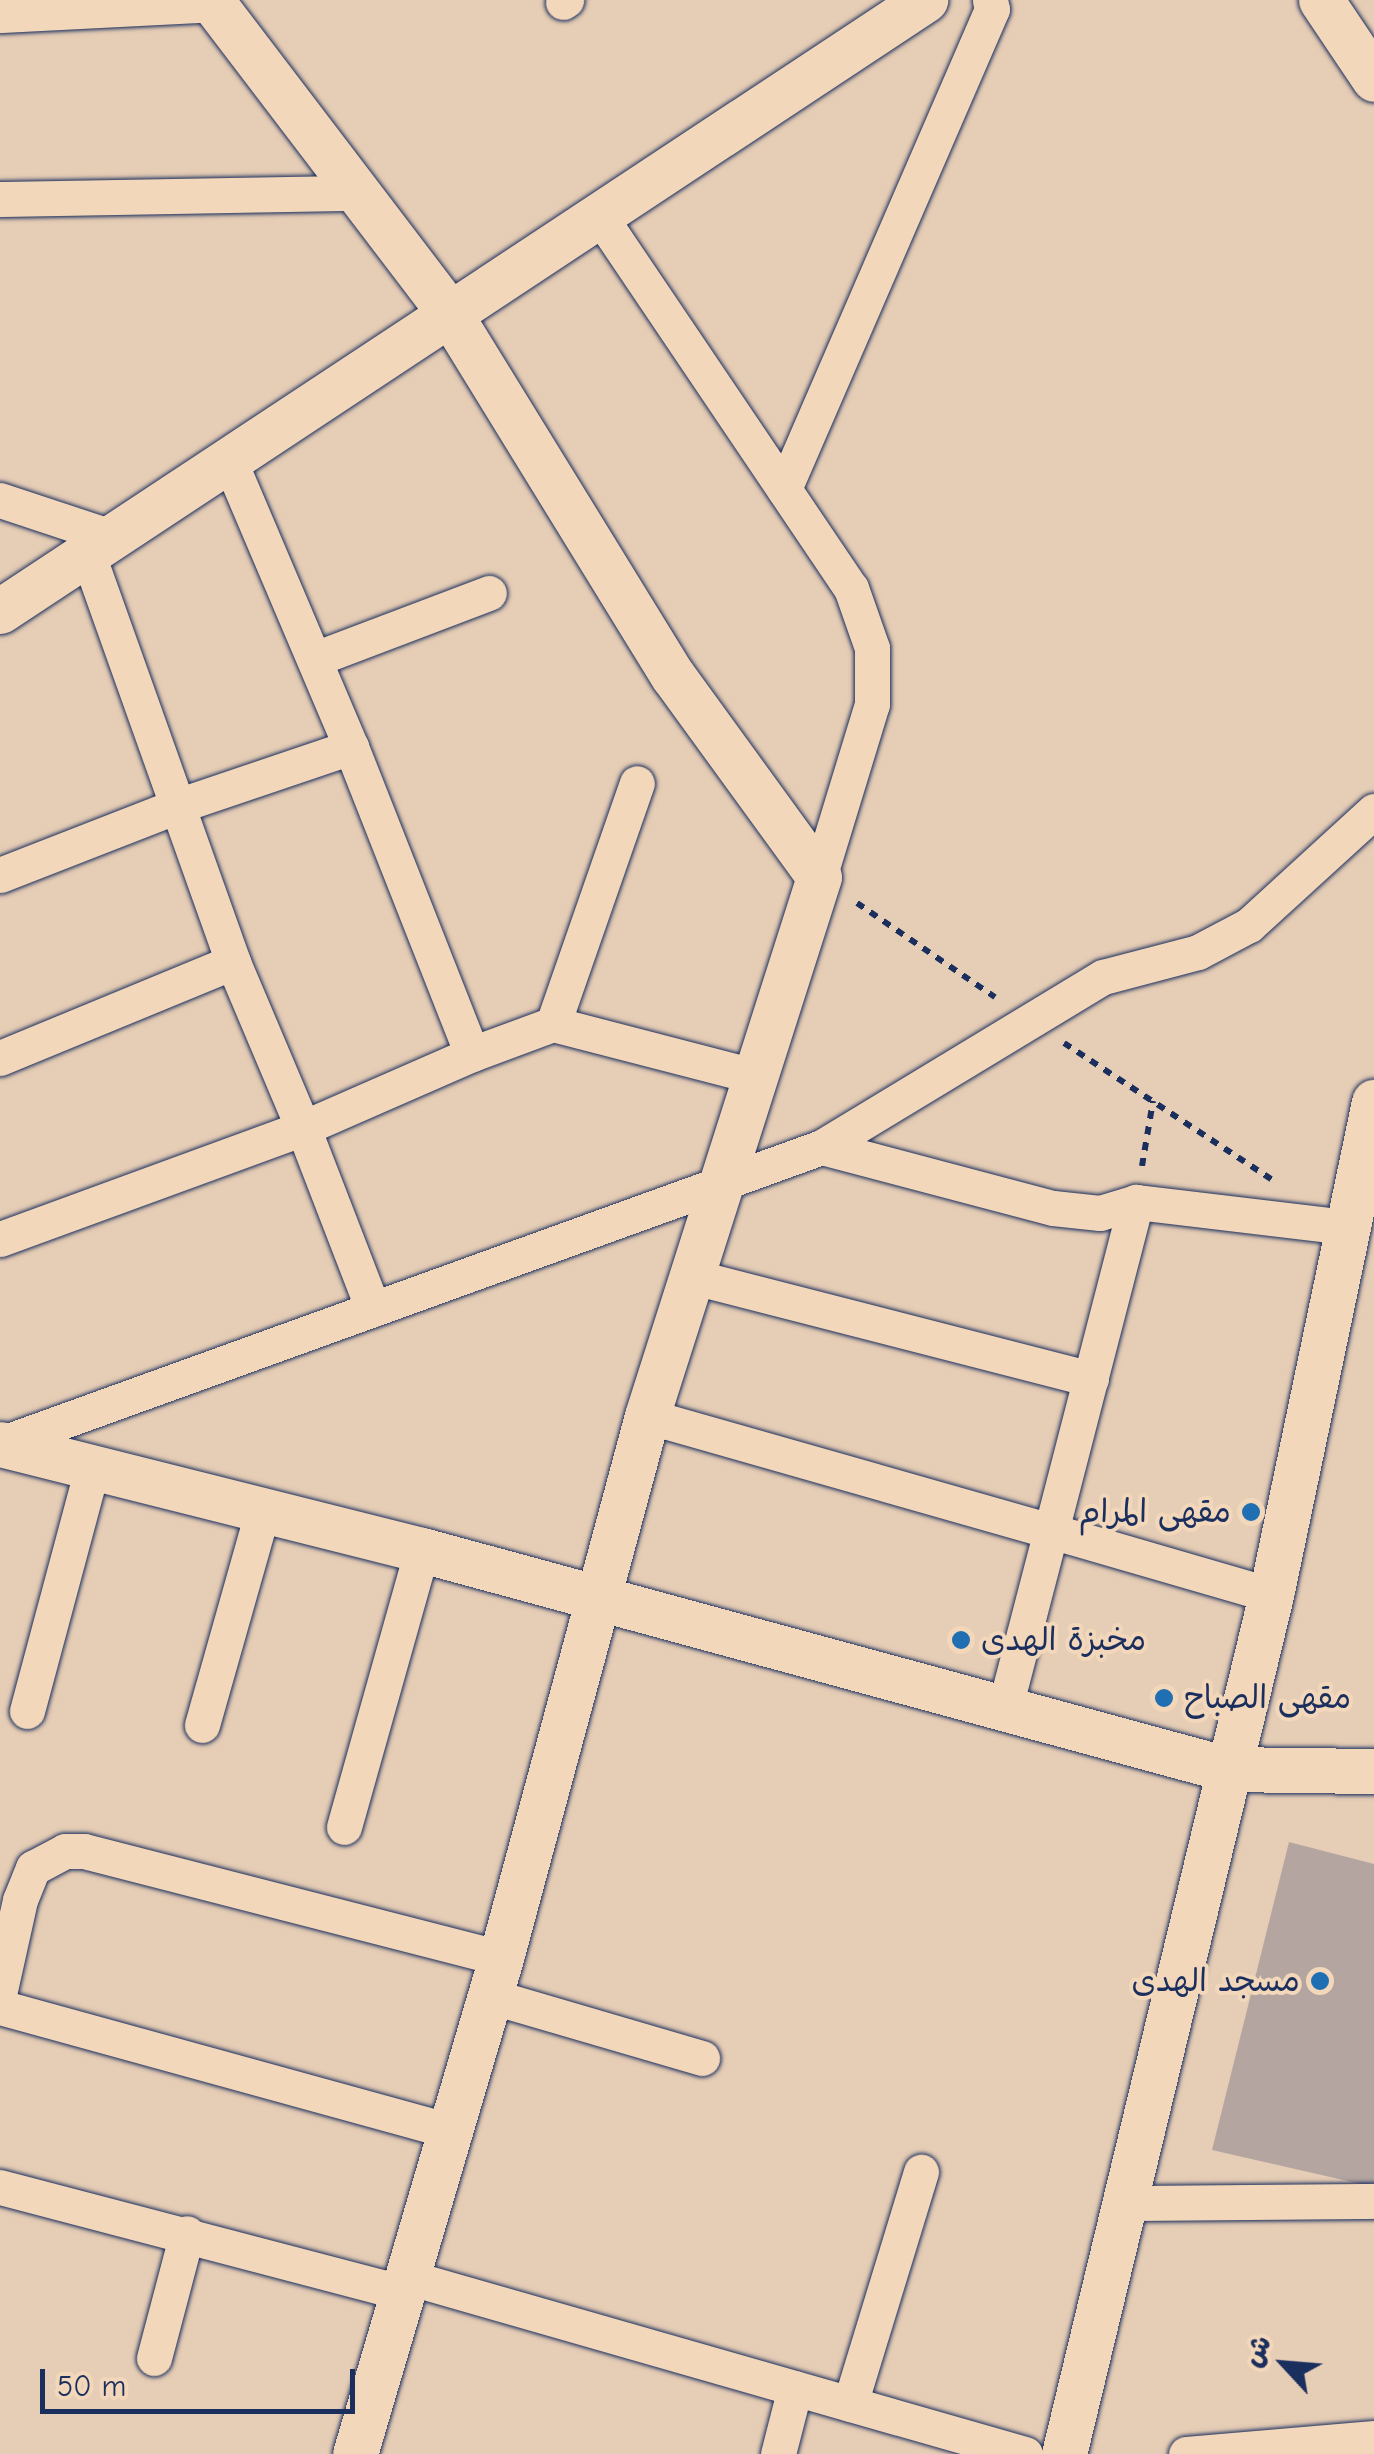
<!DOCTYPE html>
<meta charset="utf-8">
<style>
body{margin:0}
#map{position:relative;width:1374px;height:2454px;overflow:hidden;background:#e6cdb5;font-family:"Comic Neue","Playpen Sans Arabic",sans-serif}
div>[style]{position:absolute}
.building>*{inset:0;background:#b4a5a0}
.path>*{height:6px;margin-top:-3px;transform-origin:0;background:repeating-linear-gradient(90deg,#1b2f5e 0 8px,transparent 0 16px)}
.roads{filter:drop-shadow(0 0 2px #1b2f5e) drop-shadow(0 0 2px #1b2f5e)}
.minor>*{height:35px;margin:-17.5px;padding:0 17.5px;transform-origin:17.5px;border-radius:17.5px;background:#f3d7ba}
.tertiary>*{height:45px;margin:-22.5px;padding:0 22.5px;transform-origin:22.5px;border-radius:22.5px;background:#f3d7ba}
.dots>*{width:28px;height:28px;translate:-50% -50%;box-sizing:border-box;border:5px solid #f3d7ba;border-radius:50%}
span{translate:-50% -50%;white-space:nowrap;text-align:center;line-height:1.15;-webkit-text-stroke:8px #f3d7ba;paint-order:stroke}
.poi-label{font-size:32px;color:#1b2f5e}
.right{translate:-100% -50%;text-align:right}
.left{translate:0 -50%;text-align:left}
.north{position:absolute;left:1234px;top:2314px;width:100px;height:100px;-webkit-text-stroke:8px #f3d7ba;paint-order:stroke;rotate:296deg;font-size:28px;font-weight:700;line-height:40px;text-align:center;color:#1b2f5e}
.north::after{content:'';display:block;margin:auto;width:35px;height:45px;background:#1b2f5e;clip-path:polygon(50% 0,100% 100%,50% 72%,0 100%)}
.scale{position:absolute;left:40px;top:2369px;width:315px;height:45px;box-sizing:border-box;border:5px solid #1b2f5e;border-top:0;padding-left:12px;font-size:30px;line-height:35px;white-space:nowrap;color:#1b2f5e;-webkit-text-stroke:8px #f3d7ba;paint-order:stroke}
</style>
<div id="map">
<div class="building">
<i style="clip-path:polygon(1289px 1842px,1374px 1864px,1374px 2187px,1212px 2150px)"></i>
</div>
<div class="path">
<i style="left:857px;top:903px;width:167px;rotate:34.3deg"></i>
<i style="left:1064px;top:1043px;width:248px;rotate:33.3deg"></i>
<i style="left:1142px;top:1166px;width:66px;rotate:-80.4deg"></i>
</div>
<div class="roads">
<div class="minor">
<i style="left:563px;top:2px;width:4px;rotate:-34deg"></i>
<i style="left:0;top:15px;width:215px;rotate:-2.9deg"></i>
<i style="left:0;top:199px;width:356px;rotate:-1deg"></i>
<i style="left:599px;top:215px;width:450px;rotate:56deg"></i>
<i style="left:851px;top:588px;width:64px;rotate:70.7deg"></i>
<i style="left:872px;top:648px;width:56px;rotate:90deg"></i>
<i style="left:872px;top:704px;width:181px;rotate:107deg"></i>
<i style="left:784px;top:489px;width:523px;rotate:-66.57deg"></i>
<i style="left:992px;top:9px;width:9px;rotate:-103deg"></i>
<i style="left:0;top:500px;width:118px;rotate:18.3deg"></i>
<i style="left:315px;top:659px;width:186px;rotate:-20.8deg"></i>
<i style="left:351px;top:747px;width:330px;rotate:68.5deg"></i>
<i style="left:0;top:875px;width:190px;rotate:-21.3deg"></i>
<i style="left:177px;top:806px;width:184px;rotate:-18.7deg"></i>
<i style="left:351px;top:747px;width:312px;rotate:-113deg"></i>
<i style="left:553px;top:1024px;width:255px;rotate:-70.8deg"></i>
<i style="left:0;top:1058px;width:252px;rotate:-22.4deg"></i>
<i style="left:233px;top:962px;width:434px;rotate:-109.6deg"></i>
<i style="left:822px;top:1147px;width:239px;rotate:14.8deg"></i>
<i style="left:1053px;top:1208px;width:47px;rotate:6.1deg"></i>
<i style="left:1100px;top:1213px;width:38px;rotate:-17deg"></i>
<i style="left:1136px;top:1202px;width:210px;rotate:6.8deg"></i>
<i style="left:0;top:1239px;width:323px;rotate:-20.1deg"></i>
<i style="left:303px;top:1128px;width:180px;rotate:-112.9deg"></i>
<i style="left:690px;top:1276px;width:414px;rotate:14.4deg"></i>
<i style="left:373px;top:1309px;width:194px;rotate:-111.1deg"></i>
<i style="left:303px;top:1128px;width:184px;rotate:-23.6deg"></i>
<i style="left:472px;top:1054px;width:86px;rotate:-20.3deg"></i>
<i style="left:553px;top:1024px;width:208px;rotate:14.5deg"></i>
<i style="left:647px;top:1416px;width:420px;rotate:15.9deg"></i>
<i style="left:1051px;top:1531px;width:340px;rotate:-75.5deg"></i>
<i style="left:0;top:1444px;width:874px;rotate:-19.87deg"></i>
<i style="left:822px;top:1147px;width:328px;rotate:-31.2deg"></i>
<i style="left:1103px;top:977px;width:98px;rotate:-14.7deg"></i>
<i style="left:1198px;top:952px;width:58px;rotate:-27.9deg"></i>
<i style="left:1249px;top:925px;width:169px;rotate:-42.4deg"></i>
<i style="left:1005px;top:1707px;width:182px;rotate:-75.4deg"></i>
<i style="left:1051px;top:1531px;width:229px;rotate:16.2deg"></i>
<i style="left:27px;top:1711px;width:251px;rotate:-75deg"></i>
<i style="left:202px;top:1725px;width:224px;rotate:-74.2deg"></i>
<i style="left:344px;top:1827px;width:288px;rotate:-74.3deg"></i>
<i style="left:0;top:1990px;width:92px;rotate:-77.5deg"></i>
<i style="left:20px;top:1900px;width:35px;rotate:-68deg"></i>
<i style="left:33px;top:1868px;width:36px;rotate:-28deg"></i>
<i style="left:65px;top:1851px;width:19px"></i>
<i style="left:84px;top:1851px;width:431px;rotate:14.4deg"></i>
<i style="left:490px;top:1996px;width:221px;rotate:16.3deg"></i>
<i style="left:0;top:2007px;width:468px;rotate:15.4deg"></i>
<i style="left:0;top:2187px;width:417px;rotate:14.7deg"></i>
<i style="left:1124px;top:2203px;width:250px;rotate:-0.5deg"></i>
<i style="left:407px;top:2277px;width:643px;rotate:15.98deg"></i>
<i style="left:154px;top:2358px;width:129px;rotate:-75.2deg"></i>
<i style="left:850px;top:2404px;width:243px;rotate:-73deg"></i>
<i style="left:778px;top:2454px;width:68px;rotate:-75.6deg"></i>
<i style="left:1186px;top:2454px;width:189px;rotate:-4.9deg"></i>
</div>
<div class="tertiary">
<i style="left:211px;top:0;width:395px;rotate:52.7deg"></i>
<i style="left:450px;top:314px;width:425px;rotate:58.4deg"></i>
<i style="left:673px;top:676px;width:248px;rotate:54deg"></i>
<i style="left:819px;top:877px;width:566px;rotate:107.7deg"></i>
<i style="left:647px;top:1416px;width:561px;rotate:105.08deg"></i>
<i style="left:501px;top:1958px;width:517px;rotate:106.4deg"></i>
<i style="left:1321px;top:0;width:95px;rotate:56.1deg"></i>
<i style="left:0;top:611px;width:1109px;rotate:-33.45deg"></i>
<i style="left:0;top:1444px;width:435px;rotate:14.1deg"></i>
<i style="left:422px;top:1550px;width:834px;rotate:15.22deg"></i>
<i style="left:1227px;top:1769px;width:147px;rotate:0.8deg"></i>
<i style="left:1064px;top:2454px;width:884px;rotate:-76.45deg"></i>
<i style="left:1271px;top:1595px;width:504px;rotate:-78.2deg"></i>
</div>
</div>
<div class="dots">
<i style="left:1251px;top:1512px;background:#1f6fb2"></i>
<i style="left:961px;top:1640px;background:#1f6fb2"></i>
<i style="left:1164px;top:1698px;background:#1f6fb2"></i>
<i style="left:1320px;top:1981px;background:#1f6fb2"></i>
</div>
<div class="poi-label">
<span class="right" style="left:1231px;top:1512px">مقهى المرام</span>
<span class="left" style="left:981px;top:1640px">مخبزة الهدى</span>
<span class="left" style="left:1184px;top:1698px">مقهى الصباح</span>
<span class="right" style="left:1300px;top:1981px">مسجد الهدى</span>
</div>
<div class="north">ش</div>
<div class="scale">50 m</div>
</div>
